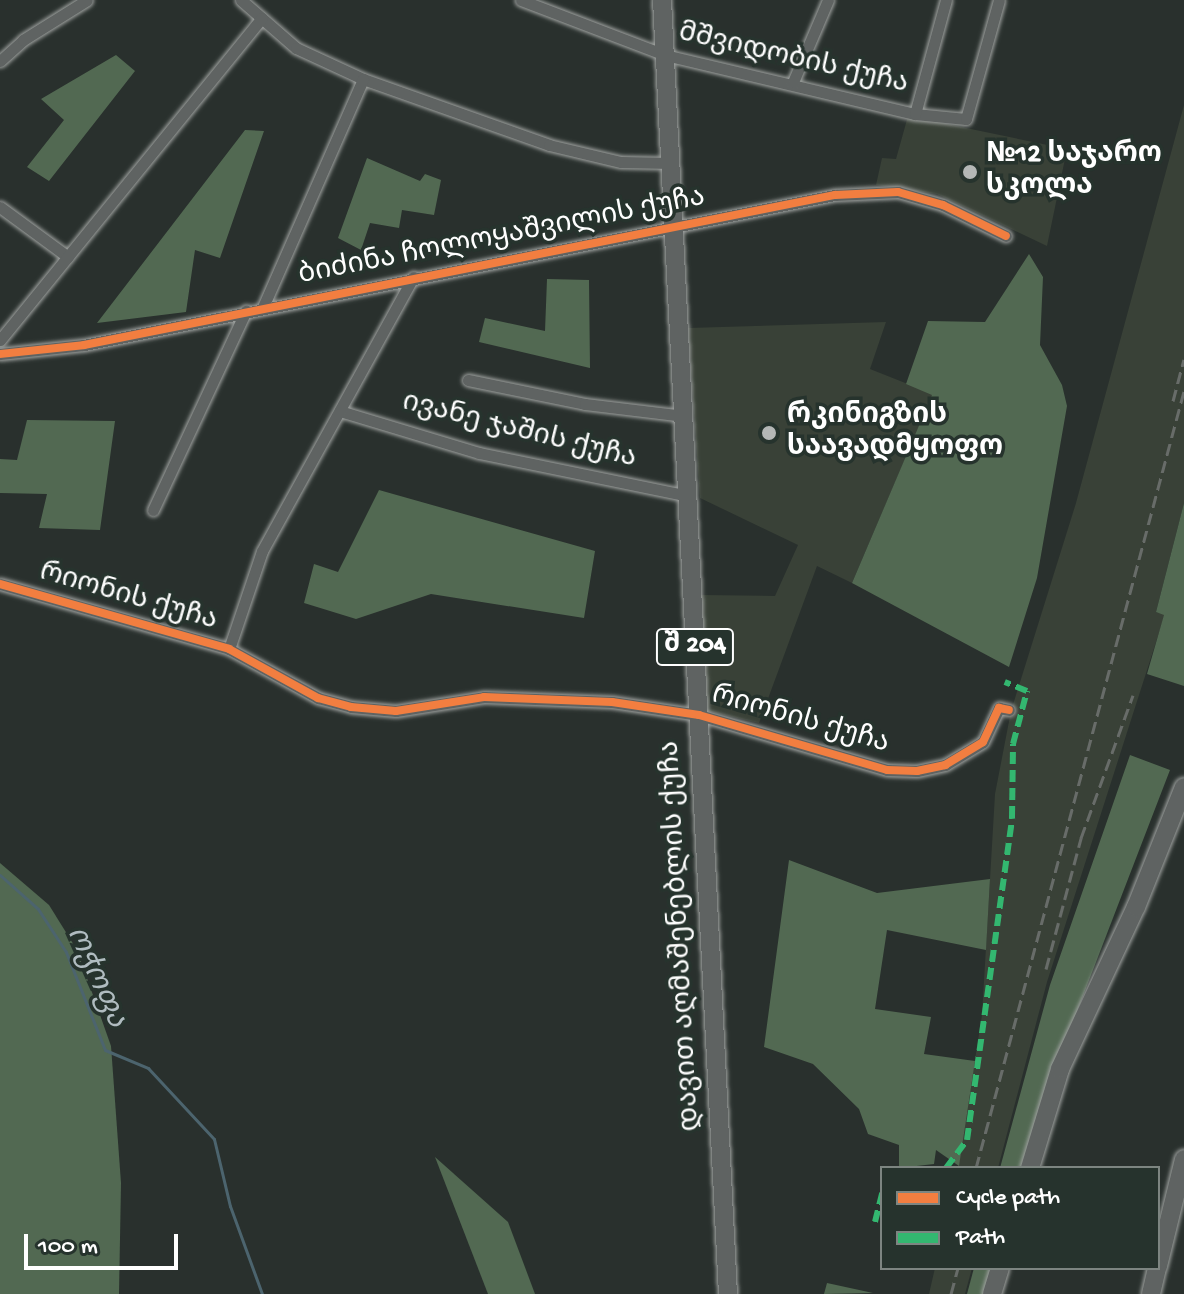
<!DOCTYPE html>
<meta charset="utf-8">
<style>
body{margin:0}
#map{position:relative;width:1184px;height:1294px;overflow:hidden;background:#29302d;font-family:"Gochi Hand","Noto Sans Georgian",sans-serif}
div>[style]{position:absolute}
.built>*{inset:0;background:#394137}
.green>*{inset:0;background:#526952}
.stream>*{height:3px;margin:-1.5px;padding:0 1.5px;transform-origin:1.5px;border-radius:1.5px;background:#4c646e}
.roads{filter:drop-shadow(0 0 2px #9fa2a0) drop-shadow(0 0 2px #9fa2a0)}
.minor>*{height:11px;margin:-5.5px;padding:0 5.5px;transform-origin:5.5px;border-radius:5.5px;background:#5f6362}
.primary>*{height:18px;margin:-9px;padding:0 9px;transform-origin:9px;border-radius:9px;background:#5f6362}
.rail>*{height:3px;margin-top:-1.5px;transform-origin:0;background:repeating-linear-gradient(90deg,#686c69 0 12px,transparent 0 18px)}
.quiet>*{height:6px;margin-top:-3px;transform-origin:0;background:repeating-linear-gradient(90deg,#33b770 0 12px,transparent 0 18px)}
.cycleway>*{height:8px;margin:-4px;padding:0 4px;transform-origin:4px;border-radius:4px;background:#f27e40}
.dots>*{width:22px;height:22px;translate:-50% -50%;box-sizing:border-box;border:4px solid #26332d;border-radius:50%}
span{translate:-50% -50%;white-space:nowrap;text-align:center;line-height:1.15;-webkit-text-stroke:7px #26332d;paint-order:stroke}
.shield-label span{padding:2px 6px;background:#26332d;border:2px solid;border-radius:6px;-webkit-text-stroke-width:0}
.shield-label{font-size:26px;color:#fff;font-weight:700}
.street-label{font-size:28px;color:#fff}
.poi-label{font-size:28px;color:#fff;font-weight:700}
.left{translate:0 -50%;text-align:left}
.water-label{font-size:30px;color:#b0bcc0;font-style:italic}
.legend{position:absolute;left:880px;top:1166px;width:280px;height:104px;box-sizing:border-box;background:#26332d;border:2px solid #7d8581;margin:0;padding:10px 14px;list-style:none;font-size:24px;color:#fff}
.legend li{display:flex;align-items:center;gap:16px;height:40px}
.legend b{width:40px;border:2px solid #7d8581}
.scale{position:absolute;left:24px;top:1234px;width:154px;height:36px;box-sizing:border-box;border:4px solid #fff;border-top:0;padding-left:10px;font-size:24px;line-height:28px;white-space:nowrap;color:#fff;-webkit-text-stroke:6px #26332d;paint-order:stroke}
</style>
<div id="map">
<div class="built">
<i style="clip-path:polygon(1184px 105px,1184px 503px,1156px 612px,1165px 614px,1047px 982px,998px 1168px,958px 1168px,982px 1015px,995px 794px,1011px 711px,1076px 503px)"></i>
<i style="clip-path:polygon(908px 116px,1067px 149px,1047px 246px,937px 194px,876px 185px,882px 158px,896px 159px)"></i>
<i style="clip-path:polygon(886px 322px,870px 369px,933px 394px,852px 583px,817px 566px,759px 723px,707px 711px,701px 595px,775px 596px,798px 545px,700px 498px,688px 328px)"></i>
<i style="clip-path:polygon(935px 1268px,972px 1268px,965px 1294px,929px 1294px)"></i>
</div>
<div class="green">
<i style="clip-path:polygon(116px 55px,135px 71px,49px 181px,27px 167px,64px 120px,41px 99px)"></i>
<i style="clip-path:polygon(245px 130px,264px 131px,220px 258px,195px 250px,186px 312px,97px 323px)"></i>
<i style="clip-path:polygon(367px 158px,420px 181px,425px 174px,441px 180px,434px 215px,402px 210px,399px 228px,370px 223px,361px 250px,338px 238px)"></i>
<i style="clip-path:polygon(1029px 254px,1043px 277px,1040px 345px,1062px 385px,1067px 406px,1037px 578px,1009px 667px,852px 583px,932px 395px,906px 384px,928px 321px,985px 322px)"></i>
<i style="clip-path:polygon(547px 279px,589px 280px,590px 368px,479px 342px,485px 318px,545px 331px)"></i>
<i style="clip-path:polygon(27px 420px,115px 421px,100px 530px,39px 528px,47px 494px,0 493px,0 459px,17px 460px)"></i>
<i style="clip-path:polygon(379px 490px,595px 551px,584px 618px,431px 594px,356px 619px,304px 603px,314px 564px,338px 572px)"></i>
<i style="clip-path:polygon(1184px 503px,1184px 686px,1147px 674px,1164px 615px,1156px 612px)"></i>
<i style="clip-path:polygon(1130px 755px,1170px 770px,1066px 1040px,1024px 1168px,1000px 1168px,1050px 985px)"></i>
<i style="clip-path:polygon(789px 860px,877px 893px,990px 879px,986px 950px,887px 930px,875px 1009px,931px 1017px,924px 1054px,975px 1061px,959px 1166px,936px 1150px,934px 1164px,899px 1168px,899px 1145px,868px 1134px,859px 1109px,813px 1064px,764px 1047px)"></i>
<i style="clip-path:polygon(0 863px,49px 905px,77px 950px,111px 1046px,121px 1183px,119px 1294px,0 1294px)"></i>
<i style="clip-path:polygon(435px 1157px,508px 1222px,535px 1294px,488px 1294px)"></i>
<i style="clip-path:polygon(974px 1268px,991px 1268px,984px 1294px,967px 1294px)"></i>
<i style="clip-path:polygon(827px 1283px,873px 1293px,824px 1294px)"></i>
</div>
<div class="stream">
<i style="left:0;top:875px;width:51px;rotate:41.8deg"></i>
<i style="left:38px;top:909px;width:51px;rotate:56.9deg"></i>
<i style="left:66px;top:952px;width:105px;rotate:68.3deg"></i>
<i style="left:105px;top:1050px;width:47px;rotate:22.7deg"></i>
<i style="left:148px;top:1068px;width:97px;rotate:47.1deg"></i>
<i style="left:214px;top:1139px;width:69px;rotate:76.6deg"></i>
<i style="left:230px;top:1206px;width:94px;rotate:70deg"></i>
</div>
<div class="roads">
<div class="minor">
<i style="left:241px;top:0;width:73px;rotate:41.1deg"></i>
<i style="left:296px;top:48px;width:74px;rotate:24.8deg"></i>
<i style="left:363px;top:79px;width:197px;rotate:19.5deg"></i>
<i style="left:549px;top:145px;width:74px;rotate:13.3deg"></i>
<i style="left:621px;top:162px;width:50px;rotate:1.1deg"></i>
<i style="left:521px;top:0;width:154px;rotate:20.9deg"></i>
<i style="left:665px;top:55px;width:257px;rotate:13.3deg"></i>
<i style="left:915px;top:114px;width:51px;rotate:5.6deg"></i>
<i style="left:966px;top:119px;width:123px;rotate:-74.5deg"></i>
<i style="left:0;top:61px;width:31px;rotate:-42deg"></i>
<i style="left:23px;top:40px;width:75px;rotate:-32deg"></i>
<i style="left:793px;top:82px;width:89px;rotate:-66.9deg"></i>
<i style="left:915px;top:114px;width:118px;rotate:-74.8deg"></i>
<i style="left:0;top:207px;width:84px;rotate:36.3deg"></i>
<i style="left:263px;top:307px;width:249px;rotate:-66.3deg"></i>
<i style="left:0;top:340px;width:415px;rotate:-50.9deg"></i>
<i style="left:0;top:354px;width:84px;rotate:-6.1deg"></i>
<i style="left:84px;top:345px;width:766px;rotate:-11.3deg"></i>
<i style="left:835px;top:195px;width:63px;rotate:-2.7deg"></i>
<i style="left:898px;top:192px;width:47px;rotate:16.1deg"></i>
<i style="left:943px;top:205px;width:70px;rotate:26.2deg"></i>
<i style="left:468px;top:380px;width:119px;rotate:11.6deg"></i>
<i style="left:585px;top:404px;width:100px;rotate:6.9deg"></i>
<i style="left:340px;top:411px;width:145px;rotate:16.8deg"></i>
<i style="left:479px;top:453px;width:213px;rotate:11.6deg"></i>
<i style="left:153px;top:510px;width:220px;rotate:-65deg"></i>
<i style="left:0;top:584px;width:238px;rotate:15.8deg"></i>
<i style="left:229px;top:649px;width:102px;rotate:28.8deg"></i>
<i style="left:318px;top:698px;width:34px;rotate:15deg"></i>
<i style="left:351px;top:707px;width:45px;rotate:5.1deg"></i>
<i style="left:396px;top:711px;width:89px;rotate:-9deg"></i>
<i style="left:484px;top:697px;width:128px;rotate:2.2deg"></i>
<i style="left:612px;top:702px;width:88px;rotate:8.5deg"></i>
<i style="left:699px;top:715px;width:196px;rotate:16.3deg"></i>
<i style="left:887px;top:770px;width:30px;rotate:2deg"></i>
<i style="left:917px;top:771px;width:29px;rotate:-12deg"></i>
<i style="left:945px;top:765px;width:44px;rotate:-31.2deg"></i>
<i style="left:983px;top:742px;width:38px;rotate:-65deg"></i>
<i style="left:999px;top:708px;width:10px;rotate:11deg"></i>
<i style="left:229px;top:649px;width:103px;rotate:-71.4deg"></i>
<i style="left:262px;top:551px;width:313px;rotate:-61.1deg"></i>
</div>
<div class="primary">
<i style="left:662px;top:0;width:1296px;rotate:87.08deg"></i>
<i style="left:1030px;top:1168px;width:103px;rotate:-73.1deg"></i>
<i style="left:1060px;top:1069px;width:179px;rotate:-64.9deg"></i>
<i style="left:1136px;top:907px;width:129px;rotate:-68.2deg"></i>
<i style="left:1158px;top:1266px;width:110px;rotate:-76.3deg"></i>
<i style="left:992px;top:1294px;width:27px;rotate:-73deg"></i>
<i style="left:1151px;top:1294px;width:27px;rotate:-77deg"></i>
</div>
</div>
<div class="rail">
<i style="left:1173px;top:401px;width:43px;rotate:-75.3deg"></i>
<i style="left:1046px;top:969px;width:136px;rotate:-75deg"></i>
<i style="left:1081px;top:838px;width:152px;rotate:-70deg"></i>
<i style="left:976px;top:1168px;width:804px;rotate:-75.01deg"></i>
<i style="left:951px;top:1294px;width:27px;rotate:-75deg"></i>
</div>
<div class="quiet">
<i style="left:946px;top:1168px;width:35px;rotate:-53deg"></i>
<i style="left:967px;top:1140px;width:325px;rotate:-82deg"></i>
<i style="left:1012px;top:818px;width:74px;rotate:-89.2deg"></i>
<i style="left:1013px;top:744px;width:55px;rotate:-75.2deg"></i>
<i style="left:1027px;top:691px;width:24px;rotate:-158deg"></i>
<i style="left:875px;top:1222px;width:30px;rotate:-76deg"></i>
</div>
<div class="cycleway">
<i style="left:0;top:354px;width:84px;rotate:-6.1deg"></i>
<i style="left:84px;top:345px;width:766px;rotate:-11.3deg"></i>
<i style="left:835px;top:195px;width:63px;rotate:-2.7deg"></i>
<i style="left:898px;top:192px;width:47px;rotate:16.1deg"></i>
<i style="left:943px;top:205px;width:70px;rotate:26.2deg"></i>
<i style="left:0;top:584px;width:238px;rotate:15.8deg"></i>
<i style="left:229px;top:649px;width:102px;rotate:28.8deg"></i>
<i style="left:318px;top:698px;width:34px;rotate:15deg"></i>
<i style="left:351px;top:707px;width:45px;rotate:5.1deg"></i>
<i style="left:396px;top:711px;width:89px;rotate:-9deg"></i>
<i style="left:484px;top:697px;width:128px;rotate:2.2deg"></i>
<i style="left:612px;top:702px;width:88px;rotate:8.5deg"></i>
<i style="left:699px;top:715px;width:196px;rotate:16.3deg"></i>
<i style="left:887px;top:770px;width:30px;rotate:2deg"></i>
<i style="left:917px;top:771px;width:29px;rotate:-12deg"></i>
<i style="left:945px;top:765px;width:44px;rotate:-31.2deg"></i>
<i style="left:983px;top:742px;width:38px;rotate:-65deg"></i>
<i style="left:999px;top:708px;width:10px;rotate:11deg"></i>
</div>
<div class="dots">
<i style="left:970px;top:172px;background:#b4b7b6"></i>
<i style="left:769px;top:433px;background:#b4b7b6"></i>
</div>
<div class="shield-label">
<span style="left:695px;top:647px">შ 204</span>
</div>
<div class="street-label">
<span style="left:793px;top:60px;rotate:13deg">მშვიდობის ქუჩა</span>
<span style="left:502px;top:238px;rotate:-11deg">ბიძინა ჩოლოყაშვილის ქუჩა</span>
<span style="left:519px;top:432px;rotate:14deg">ივანე ჯაშის ქუჩა</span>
<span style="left:128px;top:598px;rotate:16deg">რიონის ქუჩა</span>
<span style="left:800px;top:721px;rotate:16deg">რიონის ქუჩა</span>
<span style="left:682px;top:936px;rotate:-93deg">დავით აღმაშენებლის ქუჩა</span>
</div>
<div class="poi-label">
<span class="left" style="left:986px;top:172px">№12 საჯარო<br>სკოლა</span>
<span class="left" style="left:787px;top:433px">რკინიგზის<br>საავადმყოფო</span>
</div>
<div class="water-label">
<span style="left:94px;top:978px;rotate:66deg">ოჭოფა</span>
</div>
<ul class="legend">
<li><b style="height:10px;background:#f27e40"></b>Cycle path</li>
<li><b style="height:10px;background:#33b770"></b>Path</li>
</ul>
<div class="scale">100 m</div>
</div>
